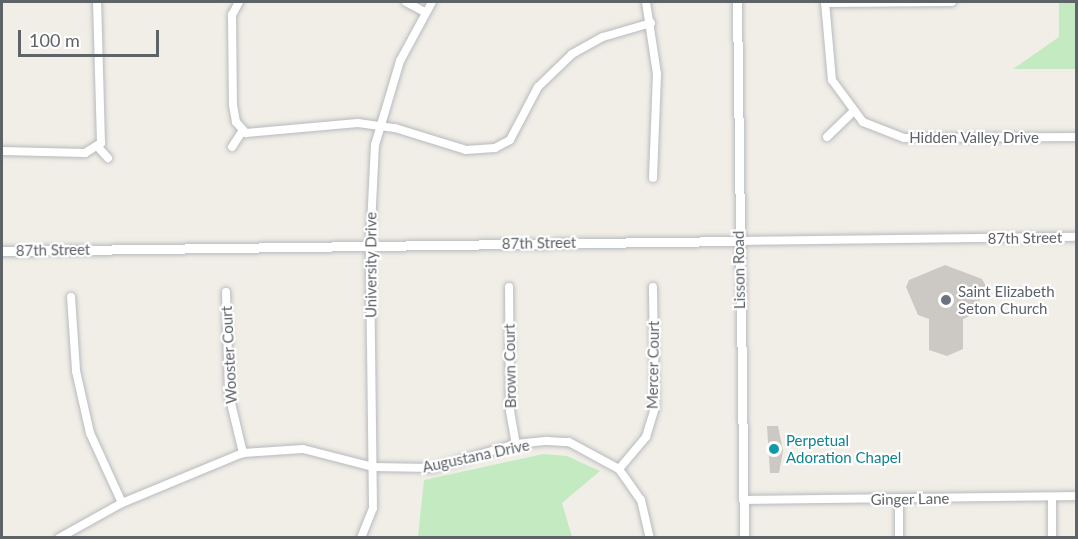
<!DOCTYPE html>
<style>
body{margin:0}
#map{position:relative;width:1078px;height:539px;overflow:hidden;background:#f1eee7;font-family:Lato,sans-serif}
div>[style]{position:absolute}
.green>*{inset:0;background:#c4eac2}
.building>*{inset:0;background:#ccc9c4}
.roads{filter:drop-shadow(0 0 2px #b7babe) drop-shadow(0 0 2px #b7babe)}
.minor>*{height:8px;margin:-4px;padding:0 4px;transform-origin:4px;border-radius:4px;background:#fff}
.tertiary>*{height:9px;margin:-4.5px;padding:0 4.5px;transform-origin:4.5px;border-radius:4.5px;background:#fff}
.dots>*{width:16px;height:16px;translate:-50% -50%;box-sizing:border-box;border:3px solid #fff;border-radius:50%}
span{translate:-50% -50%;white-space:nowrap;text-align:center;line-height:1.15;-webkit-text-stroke:4.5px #fff;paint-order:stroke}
.street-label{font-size:15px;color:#5e6368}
.worship-label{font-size:15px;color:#5b616d}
.left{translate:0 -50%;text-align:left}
.culture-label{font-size:15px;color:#0d838f}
.frame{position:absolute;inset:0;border:3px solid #5e6368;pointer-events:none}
.scale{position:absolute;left:18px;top:30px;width:141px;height:27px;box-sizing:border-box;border:3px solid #5e6368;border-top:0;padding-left:8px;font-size:18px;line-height:21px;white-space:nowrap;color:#5e6368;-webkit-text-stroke:4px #fff;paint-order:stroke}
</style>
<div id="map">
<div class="green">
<i style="clip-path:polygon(1059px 2px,1076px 2px,1076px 69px,1013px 69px,1059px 37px)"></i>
<i style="clip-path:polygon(543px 454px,567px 456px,600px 471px,562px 503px,572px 537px,418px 537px,424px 480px)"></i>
</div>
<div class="building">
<i style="clip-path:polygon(945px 265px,982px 279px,986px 286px,974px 314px,963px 319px,963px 349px,947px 356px,929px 350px,929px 319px,918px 315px,906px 287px,909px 280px)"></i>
<i style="clip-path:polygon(767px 426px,778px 426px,783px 451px,779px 473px,770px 473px)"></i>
</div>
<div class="roads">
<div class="minor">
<i style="left:239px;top:2px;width:15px;rotate:118deg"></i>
<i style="left:232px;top:15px;width:90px;rotate:89.4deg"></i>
<i style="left:233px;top:105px;width:17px;rotate:80deg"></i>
<i style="left:236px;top:122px;width:15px;rotate:48deg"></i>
<i style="left:246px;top:133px;width:112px;rotate:-5.1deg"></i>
<i style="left:358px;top:123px;width:37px;rotate:8deg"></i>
<i style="left:395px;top:128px;width:74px;rotate:17.2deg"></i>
<i style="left:466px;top:150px;width:29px;rotate:-4deg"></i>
<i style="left:495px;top:148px;width:17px;rotate:-28deg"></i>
<i style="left:510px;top:140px;width:60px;rotate:-62.2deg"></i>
<i style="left:538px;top:87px;width:47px;rotate:-44.1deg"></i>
<i style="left:572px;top:54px;width:35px;rotate:-29deg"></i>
<i style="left:603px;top:37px;width:50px;rotate:-16.3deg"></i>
<i style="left:406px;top:2px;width:21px;rotate:28deg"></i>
<i style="left:646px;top:2px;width:73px;rotate:81.3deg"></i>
<i style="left:657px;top:74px;width:104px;rotate:92.2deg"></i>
<i style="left:825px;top:2px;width:78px;rotate:84.9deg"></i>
<i style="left:832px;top:80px;width:52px;rotate:53.6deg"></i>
<i style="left:863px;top:122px;width:44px;rotate:21.3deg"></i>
<i style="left:904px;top:138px;width:172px;rotate:-0.3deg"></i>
<i style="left:825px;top:3px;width:127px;rotate:-0.5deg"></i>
<i style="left:827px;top:137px;width:35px;rotate:-44deg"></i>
<i style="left:98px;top:147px;width:15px;rotate:48deg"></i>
<i style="left:232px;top:147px;width:20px;rotate:-57deg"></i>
<i style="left:2px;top:151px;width:83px;rotate:1.4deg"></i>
<i style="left:85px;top:153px;width:19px;rotate:-32deg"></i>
<i style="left:101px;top:143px;width:141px;rotate:-91.6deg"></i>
<i style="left:739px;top:241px;width:337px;rotate:-0.7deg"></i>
<i style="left:509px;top:287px;width:124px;rotate:89.5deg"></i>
<i style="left:510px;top:411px;width:34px;rotate:80deg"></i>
<i style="left:226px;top:292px;width:103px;rotate:88.3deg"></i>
<i style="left:229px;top:395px;width:60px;rotate:76.4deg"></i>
<i style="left:71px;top:297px;width:74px;rotate:86.1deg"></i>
<i style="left:76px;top:371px;width:64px;rotate:77.3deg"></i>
<i style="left:90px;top:433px;width:77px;rotate:65.4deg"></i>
<i style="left:619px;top:469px;width:42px;rotate:-49.8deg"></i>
<i style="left:646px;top:437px;width:31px;rotate:-73deg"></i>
<i style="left:655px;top:407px;width:120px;rotate:-91deg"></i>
<i style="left:1052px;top:497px;width:41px;rotate:90deg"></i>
<i style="left:743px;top:500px;width:333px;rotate:-0.7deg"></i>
<i style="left:59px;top:538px;width:72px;rotate:-29.1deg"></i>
<i style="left:122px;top:503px;width:131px;rotate:-22.5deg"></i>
<i style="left:243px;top:453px;width:60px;rotate:-3.8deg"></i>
<i style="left:303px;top:449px;width:72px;rotate:14.4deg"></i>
<i style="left:373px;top:467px;width:60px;rotate:1deg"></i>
<i style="left:433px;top:468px;width:86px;rotate:-16.1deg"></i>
<i style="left:516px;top:444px;width:31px;rotate:-6deg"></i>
<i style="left:547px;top:441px;width:22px;rotate:3deg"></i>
<i style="left:569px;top:442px;width:57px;rotate:28.4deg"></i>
<i style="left:619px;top:469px;width:38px;rotate:55deg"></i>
<i style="left:641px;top:500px;width:39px;rotate:77deg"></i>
<i style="left:361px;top:538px;width:32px;rotate:-68deg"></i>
<i style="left:373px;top:508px;width:262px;rotate:-90.7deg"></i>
<i style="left:370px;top:246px;width:101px;rotate:-87.2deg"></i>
<i style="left:375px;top:145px;width:88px;rotate:-73.4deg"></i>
<i style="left:400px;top:61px;width:67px;rotate:-61.5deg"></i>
<i style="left:899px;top:538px;width:39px;rotate:-90deg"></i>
</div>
<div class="tertiary">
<i style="left:737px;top:2px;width:536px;rotate:89.25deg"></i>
<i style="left:2px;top:251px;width:737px;rotate:-0.78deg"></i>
</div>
</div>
<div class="dots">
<i style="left:946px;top:300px;background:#6b7280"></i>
<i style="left:774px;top:449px;background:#0f9aa8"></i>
</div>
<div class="street-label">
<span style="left:974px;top:138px">Hidden Valley Drive</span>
<span style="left:1025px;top:238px;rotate:-1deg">87th Street</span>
<span style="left:539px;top:243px;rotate:-1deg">87th Street</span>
<span style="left:53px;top:250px;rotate:-1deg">87th Street</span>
<span style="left:371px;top:265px;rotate:-90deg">University Drive</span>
<span style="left:739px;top:270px;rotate:-91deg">Lisson Road</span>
<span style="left:229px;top:355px;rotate:-93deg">Wooster Court</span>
<span style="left:653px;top:365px;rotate:-89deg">Mercer Court</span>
<span style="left:510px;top:366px;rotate:-91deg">Brown Court</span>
<span style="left:476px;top:456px;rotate:-12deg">Augustana Drive</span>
<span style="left:910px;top:499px;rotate:-1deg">Ginger Lane</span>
</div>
<div class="worship-label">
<span class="left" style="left:958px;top:300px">Saint Elizabeth<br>Seton Church</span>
</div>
<div class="culture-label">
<span class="left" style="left:786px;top:449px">Perpetual<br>Adoration Chapel</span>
</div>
<div class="frame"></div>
<div class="scale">100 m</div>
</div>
